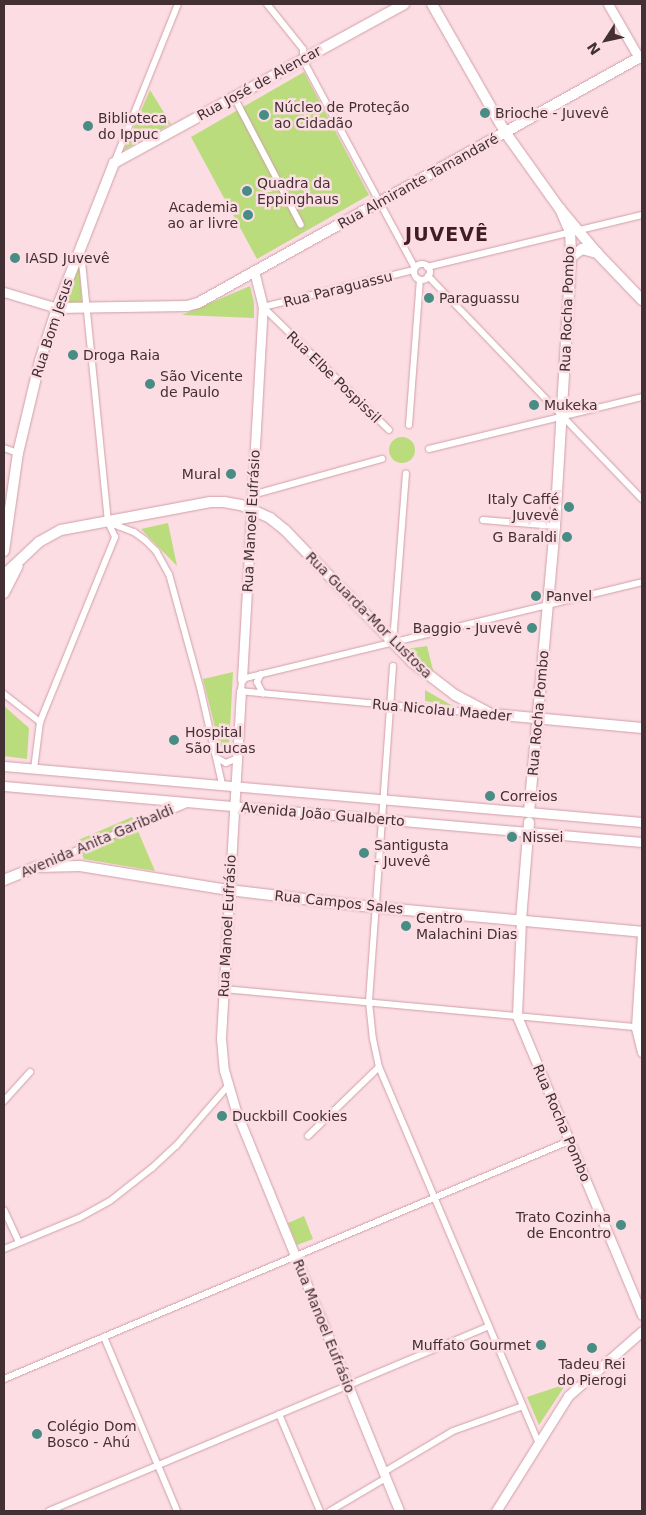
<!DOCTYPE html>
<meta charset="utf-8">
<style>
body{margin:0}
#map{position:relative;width:646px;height:1515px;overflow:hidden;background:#fcdde3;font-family:"DejaVu Sans",sans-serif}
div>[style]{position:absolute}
.green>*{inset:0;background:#bbdc7d}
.round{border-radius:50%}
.roads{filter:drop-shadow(0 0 1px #d09fa9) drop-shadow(0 0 1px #d09fa9)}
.street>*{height:6px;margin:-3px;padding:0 3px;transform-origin:3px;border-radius:3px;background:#fff}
.street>.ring{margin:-3px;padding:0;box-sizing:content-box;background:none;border:6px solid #fff;border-radius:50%}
.secondary>*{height:9px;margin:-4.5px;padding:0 4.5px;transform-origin:4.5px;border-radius:4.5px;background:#fff}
.primary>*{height:10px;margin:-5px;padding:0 5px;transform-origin:5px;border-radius:5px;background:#fff}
.dots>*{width:14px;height:14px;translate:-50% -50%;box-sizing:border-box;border:2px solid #fcdde3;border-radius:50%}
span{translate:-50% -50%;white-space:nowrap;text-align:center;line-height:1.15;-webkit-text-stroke:5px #fcdde3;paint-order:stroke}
.street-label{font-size:14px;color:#433034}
.poi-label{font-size:14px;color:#433034}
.left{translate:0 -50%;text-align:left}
.right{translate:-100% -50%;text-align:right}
.district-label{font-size:19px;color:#411c26;font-weight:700;letter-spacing:1px}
.frame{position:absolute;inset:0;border:5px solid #433034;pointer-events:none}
.north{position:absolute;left:581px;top:15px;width:50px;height:50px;-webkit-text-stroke:4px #fcdde3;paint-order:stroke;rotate:235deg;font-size:14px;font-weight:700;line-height:20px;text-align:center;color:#433034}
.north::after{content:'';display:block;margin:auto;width:18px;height:22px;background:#433034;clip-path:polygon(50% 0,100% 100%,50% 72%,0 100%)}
</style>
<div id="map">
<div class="green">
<i style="clip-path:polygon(304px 72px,369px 195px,257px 259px,191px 137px)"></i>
<i style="clip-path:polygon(150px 90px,171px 124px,124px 150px)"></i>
<i style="clip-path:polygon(79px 262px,82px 304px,61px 305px)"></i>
<i style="clip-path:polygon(250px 286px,254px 303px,254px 318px,182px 315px)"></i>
<i class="round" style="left:389px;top:437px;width:26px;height:26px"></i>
<i style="clip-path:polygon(168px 523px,177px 566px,141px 529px)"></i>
<i style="clip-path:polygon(427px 646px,434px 674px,406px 649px)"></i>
<i style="clip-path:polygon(233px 672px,229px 747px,220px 747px,203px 679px)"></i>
<i style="clip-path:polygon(425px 690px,453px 706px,425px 701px)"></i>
<i style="clip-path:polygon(4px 706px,29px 728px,27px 759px,4px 756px)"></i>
<i style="clip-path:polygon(132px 817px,155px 871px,84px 859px,76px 841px)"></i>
<i style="clip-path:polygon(304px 1216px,313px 1239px,297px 1245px,288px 1223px)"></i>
<i style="clip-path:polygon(566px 1384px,539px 1425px,527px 1397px)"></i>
</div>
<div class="roads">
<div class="street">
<i style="left:267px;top:4px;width:58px;rotate:51.3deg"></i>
<i style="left:303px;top:49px;width:11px;rotate:90deg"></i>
<i style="left:303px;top:60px;width:236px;rotate:61.7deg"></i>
<i style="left:234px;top:97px;width:144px;rotate:62.4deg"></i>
<i style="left:114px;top:163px;width:171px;rotate:-68.1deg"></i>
<i class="ring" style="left:414px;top:264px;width:10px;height:10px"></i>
<i style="left:427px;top:267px;width:221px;rotate:-13.6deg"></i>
<i style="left:428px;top:276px;width:309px;rotate:46.2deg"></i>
<i style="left:263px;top:307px;width:176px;rotate:44.3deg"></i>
<i style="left:263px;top:307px;width:155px;rotate:-13.8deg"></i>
<i style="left:409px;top:425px;width:145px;rotate:-85.7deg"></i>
<i style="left:4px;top:448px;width:15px;rotate:20deg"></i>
<i style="left:429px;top:449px;width:219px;rotate:-13.7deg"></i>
<i style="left:252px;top:495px;width:135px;rotate:-15.5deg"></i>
<i style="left:483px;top:520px;width:72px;rotate:4.8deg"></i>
<i style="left:110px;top:523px;width:26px;rotate:21deg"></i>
<i style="left:134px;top:532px;width:14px;rotate:36deg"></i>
<i style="left:145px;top:540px;width:16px;rotate:45deg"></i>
<i style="left:156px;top:551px;width:26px;rotate:61deg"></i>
<i style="left:169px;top:574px;width:117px;rotate:74.7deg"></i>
<i style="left:200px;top:687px;width:99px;rotate:77.2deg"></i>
<i style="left:393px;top:642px;width:169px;rotate:-85.6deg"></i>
<i style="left:393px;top:666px;width:337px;rotate:94.1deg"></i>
<i style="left:369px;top:1002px;width:37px;rotate:84deg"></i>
<i style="left:373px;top:1039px;width:29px;rotate:78deg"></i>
<i style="left:379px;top:1067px;width:410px;rotate:67deg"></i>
<i style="left:261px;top:674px;width:9px;rotate:117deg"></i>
<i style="left:257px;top:682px;width:13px;rotate:63deg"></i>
<i style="left:4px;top:694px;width:46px;rotate:37.9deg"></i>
<i style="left:487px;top:714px;width:247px;rotate:-174.7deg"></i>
<i style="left:241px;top:691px;width:12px;rotate:-85deg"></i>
<i style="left:242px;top:679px;width:412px;rotate:-13.6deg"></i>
<i style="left:217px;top:758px;width:10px;rotate:29deg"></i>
<i style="left:226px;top:763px;width:12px;rotate:-24deg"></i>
<i style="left:34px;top:769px;width:47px;rotate:-82.7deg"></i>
<i style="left:40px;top:722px;width:200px;rotate:-67.9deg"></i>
<i style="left:115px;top:537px;width:17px;rotate:-115deg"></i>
<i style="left:108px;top:522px;width:272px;rotate:-95.7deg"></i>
<i style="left:44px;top:864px;width:157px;rotate:-22.8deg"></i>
<i style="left:224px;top:989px;width:420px;rotate:5.3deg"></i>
<i style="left:4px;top:1101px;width:39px;rotate:-48deg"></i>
<i style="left:308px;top:1136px;width:99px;rotate:-44.2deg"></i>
<i style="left:4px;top:1210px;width:35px;rotate:65deg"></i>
<i style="left:4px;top:1249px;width:81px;rotate:-22.5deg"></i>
<i style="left:79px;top:1218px;width:35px;rotate:-29deg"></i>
<i style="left:110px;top:1201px;width:53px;rotate:-38.2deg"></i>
<i style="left:152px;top:1168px;width:33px;rotate:-43deg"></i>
<i style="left:176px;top:1146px;width:79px;rotate:-49.1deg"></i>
<i style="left:104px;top:1337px;width:189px;rotate:67.2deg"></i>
<i style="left:4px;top:1379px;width:613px;rotate:-22.84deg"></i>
<i style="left:279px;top:1414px;width:105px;rotate:67.1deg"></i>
<i style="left:384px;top:1472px;width:80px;rotate:-30.7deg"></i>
<i style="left:453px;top:1431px;width:74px;rotate:-19.7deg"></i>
<i style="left:49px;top:1511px;width:477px;rotate:-22.8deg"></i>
<i style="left:330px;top:1511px;width:65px;rotate:-30.5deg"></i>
</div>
<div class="secondary">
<i style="left:608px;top:4px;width:62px;rotate:60.1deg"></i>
<i style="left:4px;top:292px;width:55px;rotate:16.8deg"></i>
<i style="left:242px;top:679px;width:373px;rotate:-86.8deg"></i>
<i style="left:263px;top:307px;width:36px;rotate:-104deg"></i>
<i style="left:241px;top:691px;width:348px;rotate:93.3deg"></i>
<i style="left:221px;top:1038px;width:32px;rotate:85deg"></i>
<i style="left:224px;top:1070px;width:43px;rotate:73.7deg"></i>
<i style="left:236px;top:1111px;width:432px;rotate:67.8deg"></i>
<i style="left:4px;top:766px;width:640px;rotate:5.02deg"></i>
<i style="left:4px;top:786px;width:640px;rotate:5.02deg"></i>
<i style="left:521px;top:920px;width:96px;rotate:92.4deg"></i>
<i style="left:517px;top:1016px;width:324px;rotate:67.3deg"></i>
<i style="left:642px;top:934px;width:94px;rotate:93.7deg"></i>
<i style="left:636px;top:1028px;width:25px;rotate:76deg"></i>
<i style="left:496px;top:1511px;width:136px;rotate:-57.9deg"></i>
<i style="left:568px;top:1396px;width:98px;rotate:-41.3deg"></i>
</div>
<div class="primary">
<i style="left:432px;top:4px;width:147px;rotate:60.3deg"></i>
<i style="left:505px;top:132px;width:95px;rotate:54.5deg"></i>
<i style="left:560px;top:209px;width:57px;rotate:49.9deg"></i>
<i style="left:597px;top:253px;width:65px;rotate:46.2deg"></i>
<i style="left:571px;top:257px;width:14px;rotate:-36deg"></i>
<i style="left:582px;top:249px;width:16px;rotate:15deg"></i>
<i style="left:57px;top:308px;width:130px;rotate:-0.9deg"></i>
<i style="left:187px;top:306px;width:11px;rotate:-15deg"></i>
<i style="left:198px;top:303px;width:508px;rotate:-29.09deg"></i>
<i style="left:4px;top:551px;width:99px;rotate:-81.9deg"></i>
<i style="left:18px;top:453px;width:95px;rotate:-76.6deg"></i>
<i style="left:40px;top:361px;width:56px;rotate:-72.2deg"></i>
<i style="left:57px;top:308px;width:156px;rotate:-68.5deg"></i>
<i style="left:114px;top:163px;width:331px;rotate:-28.7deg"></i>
<i style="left:4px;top:575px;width:48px;rotate:-43.3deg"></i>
<i style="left:39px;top:542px;width:25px;rotate:-29deg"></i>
<i style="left:61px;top:530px;width:152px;rotate:-10.6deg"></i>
<i style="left:210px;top:502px;width:14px"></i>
<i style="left:224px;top:502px;width:17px;rotate:10deg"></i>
<i style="left:241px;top:505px;width:32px;rotate:24deg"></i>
<i style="left:270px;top:518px;width:19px;rotate:39deg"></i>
<i style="left:285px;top:530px;width:183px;rotate:46.1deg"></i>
<i style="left:412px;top:662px;width:54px;rotate:37.5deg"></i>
<i style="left:455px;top:695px;width:41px;rotate:27.8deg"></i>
<i style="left:491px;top:714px;width:152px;rotate:5.3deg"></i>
<i style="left:4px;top:593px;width:30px;rotate:-63deg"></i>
<i style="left:529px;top:812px;width:287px;rotate:-84.8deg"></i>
<i style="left:555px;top:526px;width:269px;rotate:-86.6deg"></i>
<i style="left:571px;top:257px;width:25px;rotate:-92deg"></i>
<i style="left:570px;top:232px;width:25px;rotate:-113deg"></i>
<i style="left:4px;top:880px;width:35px;rotate:-22deg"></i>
<i style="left:37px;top:867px;width:43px;rotate:-1.3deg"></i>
<i style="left:80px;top:866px;width:151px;rotate:9.2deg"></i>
<i style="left:229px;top:890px;width:135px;rotate:6.8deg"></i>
<i style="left:363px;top:906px;width:280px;rotate:5.3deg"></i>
<i style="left:521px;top:920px;width:98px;rotate:-85.3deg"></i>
</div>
</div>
<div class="dots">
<i style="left:485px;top:113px;background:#478d84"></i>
<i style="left:264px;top:115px;background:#478d84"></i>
<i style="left:88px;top:126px;background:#478d84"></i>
<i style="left:247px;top:191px;background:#478d84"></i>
<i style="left:248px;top:215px;background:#478d84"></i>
<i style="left:15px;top:258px;background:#478d84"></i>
<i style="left:429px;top:298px;background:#478d84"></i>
<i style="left:73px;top:355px;background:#478d84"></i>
<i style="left:150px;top:384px;background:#478d84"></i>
<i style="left:534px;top:405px;background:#478d84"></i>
<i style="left:231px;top:474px;background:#478d84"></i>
<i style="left:569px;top:507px;background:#478d84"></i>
<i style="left:567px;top:537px;background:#478d84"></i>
<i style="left:536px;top:596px;background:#478d84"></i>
<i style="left:532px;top:628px;background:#478d84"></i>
<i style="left:174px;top:740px;background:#478d84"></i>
<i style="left:490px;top:796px;background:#478d84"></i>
<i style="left:512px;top:837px;background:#478d84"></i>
<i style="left:364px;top:853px;background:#478d84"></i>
<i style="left:406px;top:926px;background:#478d84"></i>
<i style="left:222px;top:1116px;background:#478d84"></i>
<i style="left:621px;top:1225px;background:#478d84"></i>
<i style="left:541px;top:1345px;background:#478d84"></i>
<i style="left:592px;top:1348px;background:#478d84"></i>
<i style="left:37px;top:1434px;background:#478d84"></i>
</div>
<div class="street-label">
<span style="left:259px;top:83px;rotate:-29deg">Rua José de Alencar</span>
<span style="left:418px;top:181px;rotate:-29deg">Rua Almirante Tamandaré</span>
<span style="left:338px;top:289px;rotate:-14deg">Rua Paraguassu</span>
<span style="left:567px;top:309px;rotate:-88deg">Rua Rocha Pombo</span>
<span style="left:52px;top:328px;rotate:-72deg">Rua Bom Jesus</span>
<span style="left:334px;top:377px;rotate:44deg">Rua Elbe Pospissil</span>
<span style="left:251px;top:521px;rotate:-87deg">Rua Manoel Eufrásio</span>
<span style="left:369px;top:615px;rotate:45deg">Rua Guarda-Mor Lustosa</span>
<span style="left:442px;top:710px;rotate:5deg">Rua Nicolau Maeder</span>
<span style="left:538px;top:713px;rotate:-85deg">Rua Rocha Pombo</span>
<span style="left:323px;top:814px;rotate:5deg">Avenida João Gualberto</span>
<span style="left:97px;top:841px;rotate:-23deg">Avenida Anita Garibaldi</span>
<span style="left:339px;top:902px;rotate:6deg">Rua Campos Sales</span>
<span style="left:227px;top:926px;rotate:-87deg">Rua Manoel Eufrásio</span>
<span style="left:562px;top:1123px;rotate:67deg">Rua Rocha Pombo</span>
<span style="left:324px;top:1326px;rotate:68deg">Rua Manoel Eufrásio</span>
</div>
<div class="poi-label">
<span class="left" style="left:274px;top:115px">Núcleo de Proteção<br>ao Cidadão</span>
<span class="left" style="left:495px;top:113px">Brioche - Juvevê</span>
<span class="left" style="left:98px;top:126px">Biblioteca<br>do Ippuc</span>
<span class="left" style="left:257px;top:191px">Quadra da<br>Eppinghaus</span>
<span class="right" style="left:238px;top:215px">Academia<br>ao ar livre</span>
<span class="left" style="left:25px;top:258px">IASD Juvevê</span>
<span class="left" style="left:439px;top:298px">Paraguassu</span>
<span class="left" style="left:83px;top:355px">Droga Raia</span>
<span class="left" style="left:160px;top:384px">São Vicente<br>de Paulo</span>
<span class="left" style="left:544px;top:405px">Mukeka</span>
<span class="right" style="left:221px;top:474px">Mural</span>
<span class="right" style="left:559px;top:507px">Italy Caffé<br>Juvevê</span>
<span class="right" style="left:557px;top:537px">G Baraldi</span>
<span class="left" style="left:546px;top:596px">Panvel</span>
<span class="right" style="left:522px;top:628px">Baggio - Juvevê</span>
<span class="left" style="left:185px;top:740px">Hospital<br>São Lucas</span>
<span class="left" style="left:500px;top:796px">Correios</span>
<span class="left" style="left:522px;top:837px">Nissei</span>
<span class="left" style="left:374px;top:853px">Santigusta<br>- Juvevê</span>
<span class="left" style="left:416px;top:926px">Centro<br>Malachini Dias</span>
<span class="left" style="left:232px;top:1116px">Duckbill Cookies</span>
<span class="right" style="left:611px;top:1225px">Trato Cozinha<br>de Encontro</span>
<span class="right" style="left:531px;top:1345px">Muffato Gourmet</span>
<span style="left:592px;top:1372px">Tadeu Rei<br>do Pierogi</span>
<span class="left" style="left:47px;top:1434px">Colégio Dom<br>Bosco - Ahú</span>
</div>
<div class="district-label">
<span style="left:447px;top:235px">JUVEVÊ</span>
</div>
<div class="frame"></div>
<div class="north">N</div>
</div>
